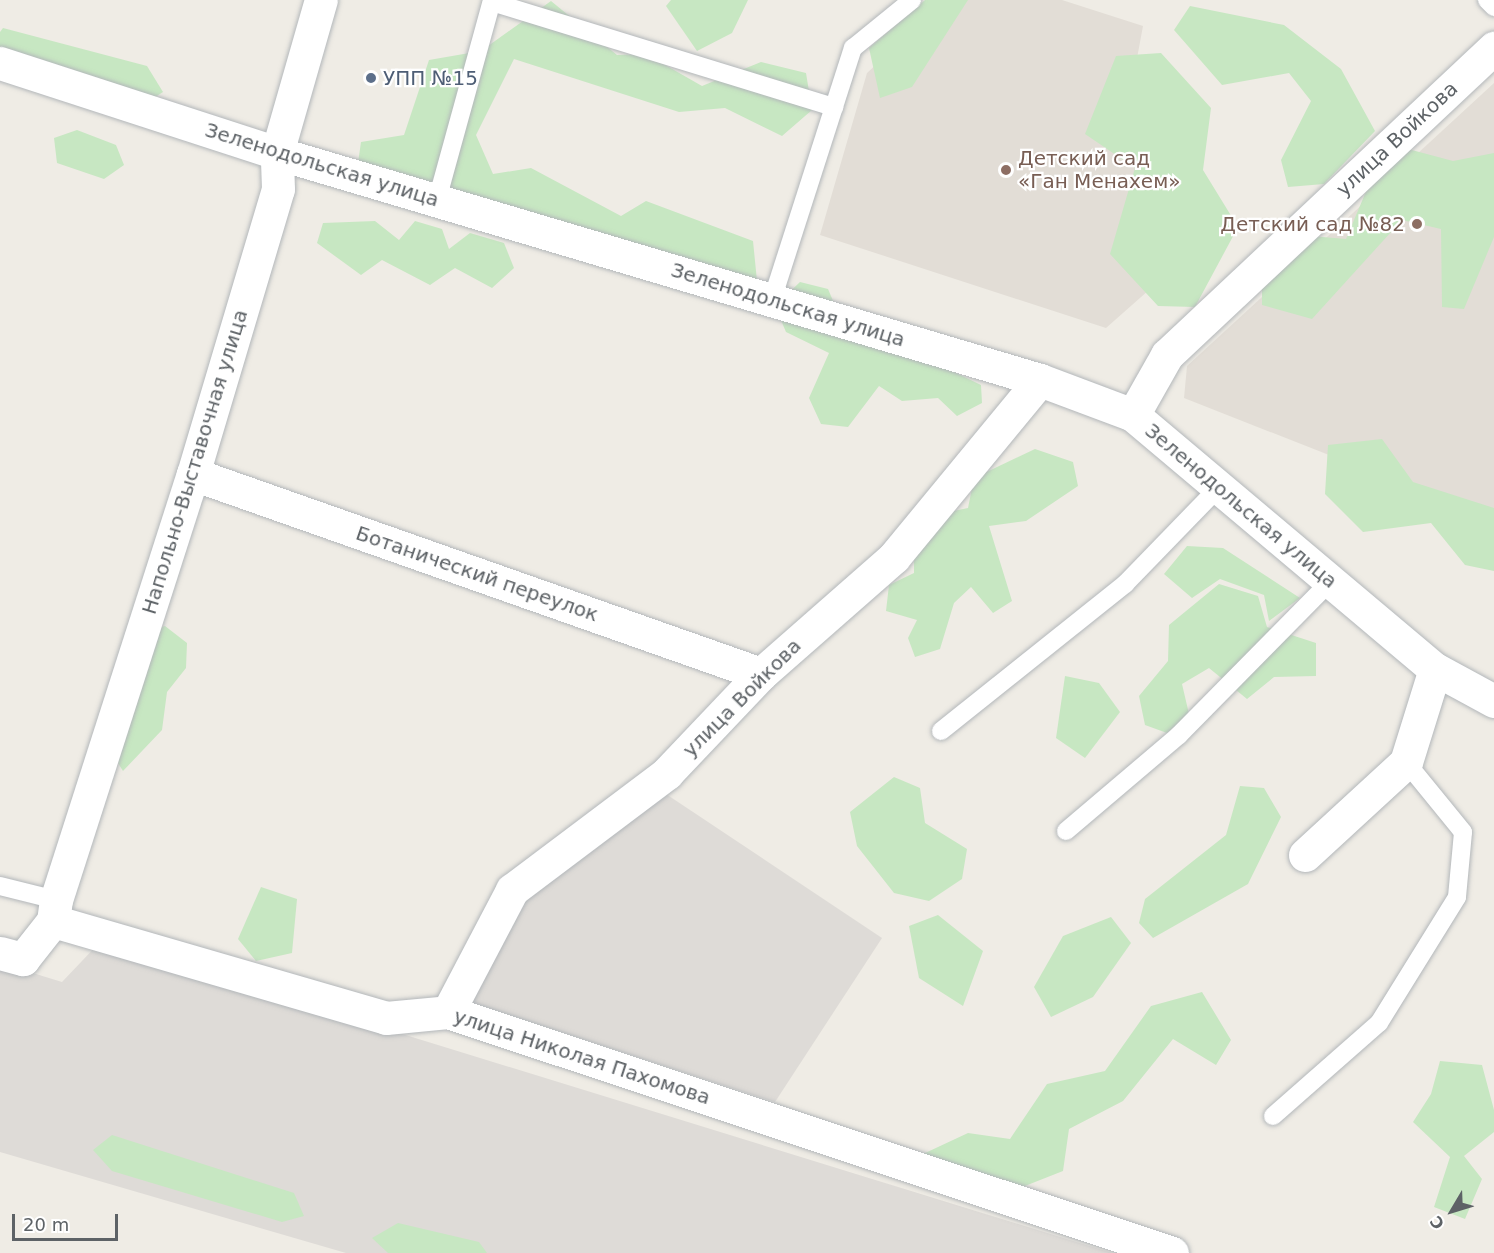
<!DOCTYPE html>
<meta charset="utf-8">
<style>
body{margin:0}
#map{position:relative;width:1494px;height:1253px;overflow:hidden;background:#efece5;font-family:"DejaVu Sans",sans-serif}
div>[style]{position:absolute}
.industrial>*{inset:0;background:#dedbd7}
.education>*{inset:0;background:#e2ddd6}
.green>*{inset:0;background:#c7e7c2}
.roads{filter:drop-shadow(0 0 2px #b3b7ba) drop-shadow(0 0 2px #b3b7ba)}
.lane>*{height:18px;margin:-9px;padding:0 9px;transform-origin:9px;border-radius:9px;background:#fff}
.street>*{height:33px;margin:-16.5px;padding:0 16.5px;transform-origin:16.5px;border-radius:16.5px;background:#fff}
.dots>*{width:16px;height:16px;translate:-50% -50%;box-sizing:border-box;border:3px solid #fff;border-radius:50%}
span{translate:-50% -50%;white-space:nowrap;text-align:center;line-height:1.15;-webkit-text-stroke:4.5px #fff;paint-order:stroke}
.service-label{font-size:20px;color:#4e5e75}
.left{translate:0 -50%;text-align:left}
.street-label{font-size:20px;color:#5d6266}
.education-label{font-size:20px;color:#785e54}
.right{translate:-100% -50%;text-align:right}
.north{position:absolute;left:1422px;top:1181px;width:60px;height:60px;-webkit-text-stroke:4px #fff;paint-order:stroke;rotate:232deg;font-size:16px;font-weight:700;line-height:24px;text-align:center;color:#5d6266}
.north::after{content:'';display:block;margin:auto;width:21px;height:27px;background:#5d6266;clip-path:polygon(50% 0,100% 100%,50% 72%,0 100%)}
.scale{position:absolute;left:12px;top:1214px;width:106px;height:27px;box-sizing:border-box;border:3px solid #5d6266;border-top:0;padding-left:8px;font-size:18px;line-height:21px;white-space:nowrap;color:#5d6266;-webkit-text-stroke:4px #fff;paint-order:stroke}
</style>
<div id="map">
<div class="industrial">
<i style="clip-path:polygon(666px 794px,882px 938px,775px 1102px,467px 1001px,509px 912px)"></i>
<i style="clip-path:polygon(101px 941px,1112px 1253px,346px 1253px,0 1152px,0 963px,62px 982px)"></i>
</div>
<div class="education">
<i style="clip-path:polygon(946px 0,1062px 0,1143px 26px,1127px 112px,1218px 229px,1106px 328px,820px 235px,867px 73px)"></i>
<i style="clip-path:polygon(1494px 83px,1494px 520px,1184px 398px,1187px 366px)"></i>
</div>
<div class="green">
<i style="clip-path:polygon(671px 0,748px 0,732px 33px,697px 51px,666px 6px)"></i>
<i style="clip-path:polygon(925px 0,968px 0,912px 87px,880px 98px,869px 48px)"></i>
<i style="clip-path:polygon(551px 1px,617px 55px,646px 54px,702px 86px,761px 62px,806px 73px,812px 110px,782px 136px,725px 108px,679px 112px,514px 59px,476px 135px,493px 174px,531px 168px,621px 216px,646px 201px,753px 241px,757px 281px,358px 163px,361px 142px,404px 135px,429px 60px,481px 51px)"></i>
<i style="clip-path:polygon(1190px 6px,1284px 25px,1341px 69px,1375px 131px,1324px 184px,1288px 187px,1281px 160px,1311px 101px,1289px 73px,1222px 85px,1174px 30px)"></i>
<i style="clip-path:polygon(3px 28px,147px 66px,163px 92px,146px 103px,0 67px,0 32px)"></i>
<i style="clip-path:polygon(1161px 53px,1211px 108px,1203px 170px,1238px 227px,1195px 307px,1158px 306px,1110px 254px,1135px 168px,1085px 134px,1116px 56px)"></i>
<i style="clip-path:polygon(77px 130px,116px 145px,124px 165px,104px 179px,57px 163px,54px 138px)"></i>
<i style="clip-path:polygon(1408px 149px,1453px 161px,1494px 153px,1494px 237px,1464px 309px,1442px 307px,1441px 229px,1402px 220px,1312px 319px,1262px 305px,1262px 268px,1299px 235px,1346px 239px,1370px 182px)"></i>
<i style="clip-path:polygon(375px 221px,399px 240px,415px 221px,442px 229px,449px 249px,470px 233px,504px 243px,514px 268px,492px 288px,455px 268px,430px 285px,382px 260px,361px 275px,317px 243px,323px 223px)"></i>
<i style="clip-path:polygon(800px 282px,828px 289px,843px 324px,942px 341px,952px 371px,981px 385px,982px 403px,957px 416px,938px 398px,902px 401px,879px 386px,848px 427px,821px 424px,809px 398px,829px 353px,786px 332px,775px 306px)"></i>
<i style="clip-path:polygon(1382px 439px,1413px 482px,1494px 508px,1494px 571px,1465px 565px,1431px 523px,1363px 532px,1325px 494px,1328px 445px)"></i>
<i style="clip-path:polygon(1035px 449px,1073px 462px,1078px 486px,1026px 521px,989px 526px,1012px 601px,993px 613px,971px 587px,954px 603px,940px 649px,915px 657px,908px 638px,917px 620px,886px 611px,889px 585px,914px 573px,914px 547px,944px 513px,968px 508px,974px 478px)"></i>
<i style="clip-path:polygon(1187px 546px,1223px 548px,1300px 598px,1269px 621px,1264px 595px,1220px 579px,1192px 598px,1164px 574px)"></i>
<i style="clip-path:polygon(1219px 584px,1258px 596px,1267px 627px,1316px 643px,1316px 676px,1274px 677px,1247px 699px,1209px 668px,1182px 684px,1189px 714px,1167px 733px,1145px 725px,1139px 696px,1168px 661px,1169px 625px)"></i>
<i style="clip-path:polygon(165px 626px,187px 643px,186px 668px,167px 692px,162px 730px,123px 771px,108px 747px,125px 702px,144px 684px,133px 669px,142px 634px)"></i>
<i style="clip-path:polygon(1065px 676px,1099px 683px,1120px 712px,1085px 758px,1056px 738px)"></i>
<i style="clip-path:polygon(894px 777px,920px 788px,925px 823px,967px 849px,962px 879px,929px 901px,894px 893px,857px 846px,850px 812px)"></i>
<i style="clip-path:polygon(1240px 786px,1264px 788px,1281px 817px,1248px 884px,1153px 938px,1139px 923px,1145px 899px,1226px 835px)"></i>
<i style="clip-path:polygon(261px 887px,297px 899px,292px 953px,256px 961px,238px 939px)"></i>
<i style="clip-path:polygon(938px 915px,983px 951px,963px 1006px,919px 978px,909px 926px)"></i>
<i style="clip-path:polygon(1111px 917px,1131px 943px,1093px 997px,1051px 1017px,1034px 987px,1063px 936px)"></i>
<i style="clip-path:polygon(1202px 992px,1231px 1040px,1216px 1065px,1173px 1039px,1123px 1101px,1069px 1129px,1063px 1171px,992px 1199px,923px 1154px,968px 1133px,1010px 1139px,1047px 1084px,1105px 1071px,1151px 1006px)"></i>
<i style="clip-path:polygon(1440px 1061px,1482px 1065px,1494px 1110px,1494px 1132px,1464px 1156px,1482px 1179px,1465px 1219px,1434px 1207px,1450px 1157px,1413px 1122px,1431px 1094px)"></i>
<i style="clip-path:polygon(112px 1135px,294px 1193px,304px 1216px,282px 1222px,112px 1171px,93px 1150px)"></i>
<i style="clip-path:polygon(398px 1223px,479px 1242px,487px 1253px,388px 1253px,372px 1238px)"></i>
</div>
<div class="roads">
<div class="lane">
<i style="left:1487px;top:0;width:10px;rotate:45deg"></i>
<i style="left:492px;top:2px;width:358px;rotate:17.1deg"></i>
<i style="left:437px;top:200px;width:207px;rotate:-74.6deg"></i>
<i style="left:772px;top:300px;width:265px;rotate:-72.2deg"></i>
<i style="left:853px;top:48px;width:76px;rotate:-39.1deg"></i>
<i style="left:941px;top:731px;width:236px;rotate:-38.6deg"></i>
<i style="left:1125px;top:584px;width:138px;rotate:-45.9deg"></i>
<i style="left:1066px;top:831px;width:148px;rotate:-40.3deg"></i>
<i style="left:1179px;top:735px;width:215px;rotate:-45.4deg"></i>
<i style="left:0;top:886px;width:58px;rotate:14deg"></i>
<i style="left:1273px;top:1116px;width:141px;rotate:-41.3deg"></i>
<i style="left:1379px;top:1023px;width:148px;rotate:-58.2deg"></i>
<i style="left:1457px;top:897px;width:65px;rotate:-84.7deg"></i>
<i style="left:1463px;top:832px;width:90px;rotate:-129.2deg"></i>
</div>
<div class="street">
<i style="left:0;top:63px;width:291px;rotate:18deg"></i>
<i style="left:277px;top:153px;width:796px;rotate:16.57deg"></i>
<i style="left:1040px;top:380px;width:99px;rotate:20.6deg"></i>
<i style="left:1133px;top:415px;width:395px;rotate:40.1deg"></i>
<i style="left:1435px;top:669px;width:67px;rotate:28.5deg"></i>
<i style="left:1133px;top:415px;width:69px;rotate:-60.5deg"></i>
<i style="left:1167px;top:355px;width:449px;rotate:-43.2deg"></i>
<i style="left:193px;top:474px;width:602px;rotate:19.4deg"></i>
<i style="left:1305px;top:855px;width:137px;rotate:-42.6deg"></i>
<i style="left:1406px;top:762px;width:97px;rotate:-72.7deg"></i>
<i style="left:53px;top:921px;width:21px;rotate:-82deg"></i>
<i style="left:56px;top:900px;width:447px;rotate:-72.2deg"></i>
<i style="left:193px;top:474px;width:297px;rotate:-73.4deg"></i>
<i style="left:278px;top:189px;width:36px;rotate:-92deg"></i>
<i style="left:277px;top:153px;width:159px;rotate:-74deg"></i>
<i style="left:0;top:953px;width:24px;rotate:15deg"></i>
<i style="left:23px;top:959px;width:48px;rotate:-51.7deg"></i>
<i style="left:53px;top:921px;width:347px;rotate:16.2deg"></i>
<i style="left:386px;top:1018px;width:62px;rotate:-5.5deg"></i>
<i style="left:448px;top:1012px;width:763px;rotate:18.41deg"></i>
<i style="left:448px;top:1012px;width:138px;rotate:-62.3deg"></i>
<i style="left:512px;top:890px;width:194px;rotate:-37deg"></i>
<i style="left:667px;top:773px;width:137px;rotate:-46.5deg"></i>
<i style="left:761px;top:674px;width:177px;rotate:-41.3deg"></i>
<i style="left:894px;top:557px;width:229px;rotate:-50.5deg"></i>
</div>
</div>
<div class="dots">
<i style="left:371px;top:78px;background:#5c6f8a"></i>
<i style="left:1006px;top:170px;background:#8d6e63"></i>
<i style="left:1417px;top:224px;background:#8d6e63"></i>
</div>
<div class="service-label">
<span class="left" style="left:383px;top:78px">УПП №15</span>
</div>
<div class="street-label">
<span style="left:1397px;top:139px;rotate:-43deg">улица Войкова</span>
<span style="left:322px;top:165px;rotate:17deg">Зеленодольская улица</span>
<span style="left:788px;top:305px;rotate:17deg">Зеленодольская улица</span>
<span style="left:195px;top:462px;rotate:-73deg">Напольно-Выставочная улица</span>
<span style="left:1241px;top:506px;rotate:40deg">Зеленодольская улица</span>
<span style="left:477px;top:574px;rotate:19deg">Ботанический переулок</span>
<span style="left:742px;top:698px;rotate:-45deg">улица Войкова</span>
<span style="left:582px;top:1057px;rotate:18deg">улица Николая Пахомова</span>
</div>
<div class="education-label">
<span class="left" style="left:1018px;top:170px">Детский сад<br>«Ган Менахем»</span>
<span class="right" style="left:1405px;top:224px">Детский сад №82</span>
</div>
<div class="north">С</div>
<div class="scale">20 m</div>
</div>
